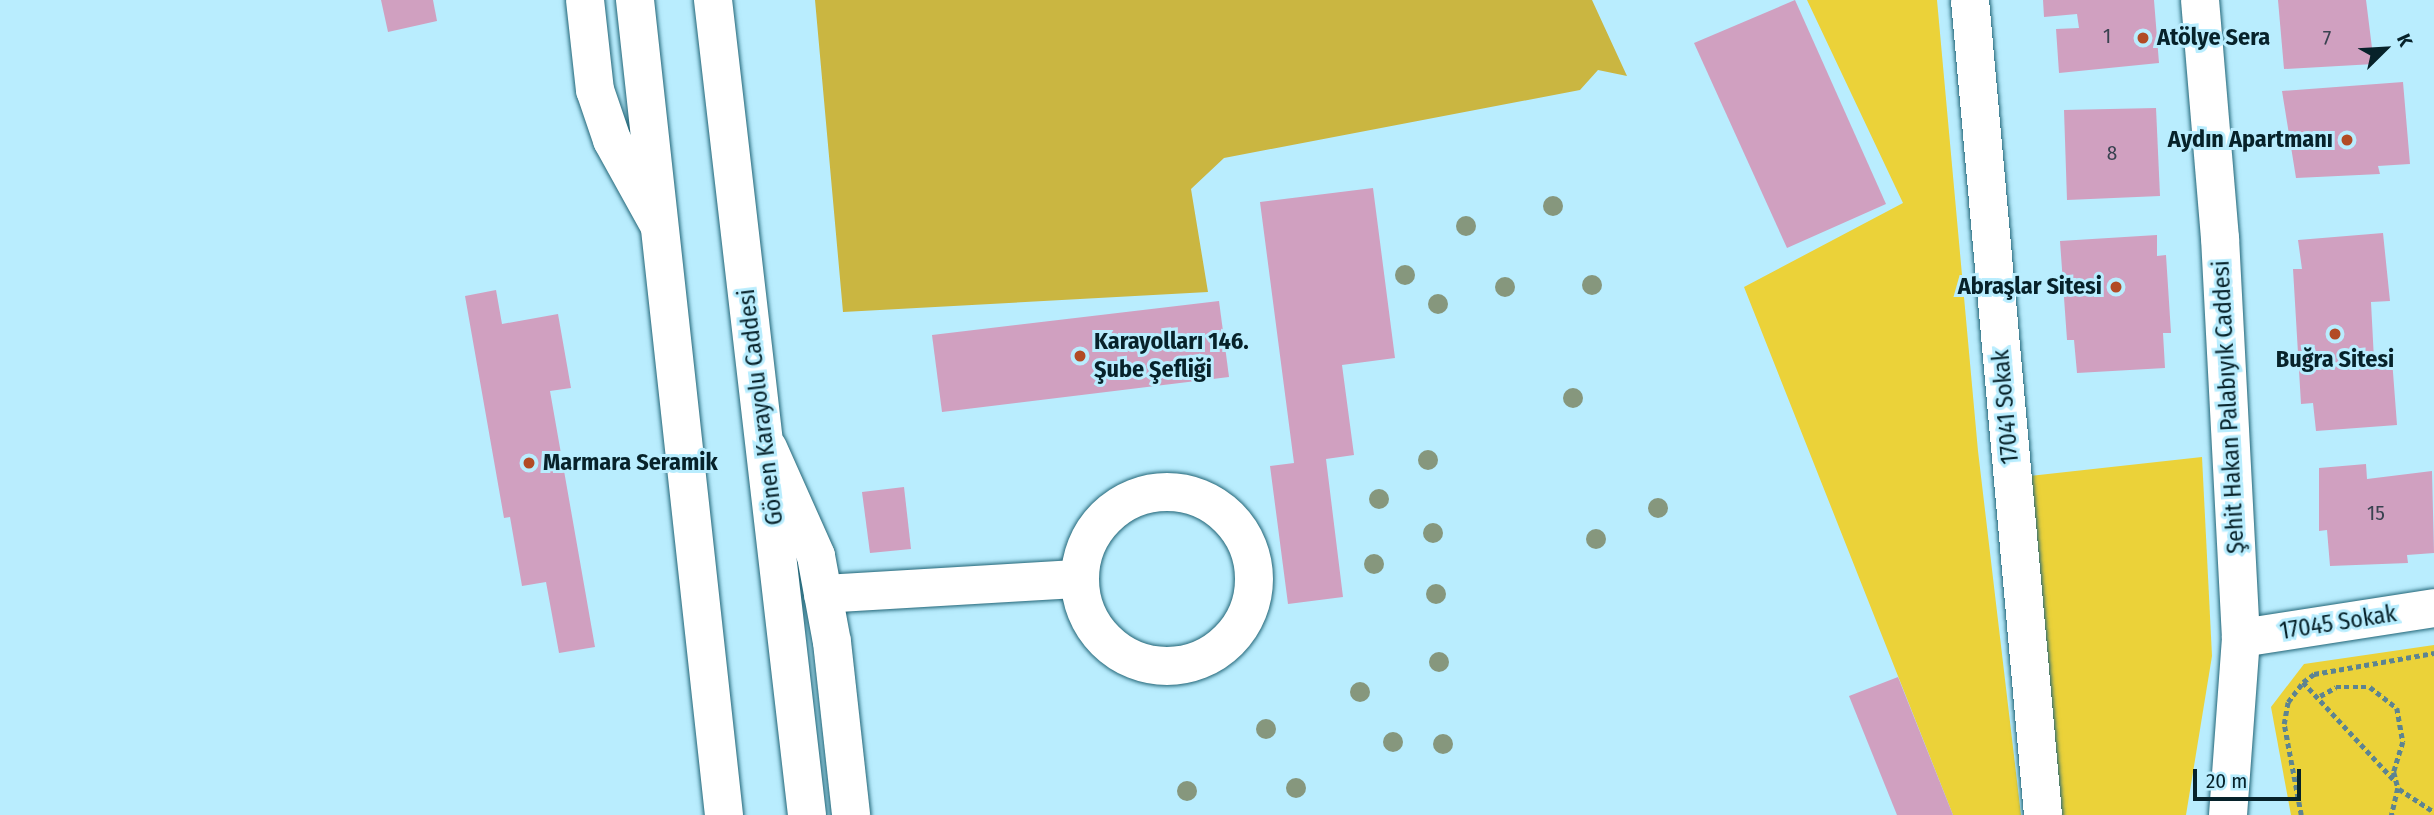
<!DOCTYPE html>
<meta charset="utf-8">
<style>
body{margin:0}
#map{position:relative;width:2434px;height:815px;overflow:hidden;background:#b9edfe;font-family:"Fira Sans Condensed",sans-serif}
div>[style]{position:absolute}
.green>*{inset:0;background:#ebd239}
.forest>*{inset:0;background:#cab641}
.building>*{inset:0;background:#d0a0c0}
.path>*{height:4.5px;margin-top:-2.25px;transform-origin:0;background:repeating-linear-gradient(90deg,#5d8491 0 5px,transparent 0 8.5px)}
.roads{filter:drop-shadow(0 0 2px #226577) drop-shadow(0 0 2px #226577)}
.minor>*{height:38px;margin:-19px;padding:0 19px;transform-origin:19px;border-radius:19px;background:#fff}
.minor>.ring{margin:-19px;padding:0;box-sizing:content-box;background:none;border:38px solid #fff;border-radius:50%}
.major>*{height:38px;margin:-19px;padding:0 19px;transform-origin:19px;border-radius:19px;background:#fff}
.highway>*{height:38px;margin:-19px;padding:0 19px;transform-origin:19px;border-radius:19px;background:#fff}
.trees>*{width:20px;height:20px;margin:-10px;border-radius:50%;background:#86977d}
.dots>*{width:19px;height:19px;translate:-50% -50%;box-sizing:border-box;border:4px solid #b9edfe;border-radius:50%}
span{translate:-50% -50%;white-space:nowrap;text-align:center;line-height:1.15;-webkit-text-stroke:6px #b9edfe;paint-order:stroke}
.number-label{font-size:21px;color:#394250}
.number-label span{-webkit-text-stroke-width:0}
.poi-label{font-size:24px;color:#07222a;font-weight:700}
.left{translate:0 -50%;text-align:left}
.right{translate:-100% -50%;text-align:right}
.street-label{font-size:24px;color:#07222a}
.north{position:absolute;left:2350px;top:14px;width:70px;height:70px;-webkit-text-stroke:5px #b9edfe;paint-order:stroke;rotate:66deg;font-size:19px;font-weight:700;line-height:28px;text-align:center;color:#07222a}
.north::after{content:'';display:block;margin:auto;width:24px;height:32px;background:#07222a;clip-path:polygon(50% 0,100% 100%,50% 72%,0 100%)}
.scale{position:absolute;left:2193px;top:769px;width:108px;height:32px;box-sizing:border-box;border:4px solid #07222a;border-top:0;padding-left:9px;font-size:21px;line-height:24px;white-space:nowrap;color:#07222a;-webkit-text-stroke:5px #b9edfe;paint-order:stroke}
</style>
<div id="map">
<div class="green">
<i style="clip-path:polygon(1807px 0,1937px 0,1978px 451px,2021px 815px,1953px 815px,1744px 287px,1903px 203px)"></i>
<i style="clip-path:polygon(2202px 457px,2212px 656px,2186px 815px,2061px 815px,2029px 476px)"></i>
<i style="clip-path:polygon(2434px 645px,2434px 815px,2291px 815px,2271px 707px,2304px 664px)"></i>
</div>
<div class="forest">
<i style="clip-path:polygon(815px 0,1592px 0,1627px 76px,1598px 70px,1580px 90px,1224px 158px,1191px 189px,1208px 292px,843px 312px)"></i>
</div>
<div class="building">
<i style="clip-path:polygon(381px 0,433px 0,437px 21px,388px 32px)"></i>
<i style="clip-path:polygon(1795px 0,1886px 204px,1787px 248px,1694px 43px)"></i>
<i style="clip-path:polygon(2043px 0,2154px 0,2159px 63px,2059px 73px,2056px 29px,2079px 28px,2077px 14px,2044px 17px)"></i>
<i style="clip-path:polygon(2278px 0,2366px 0,2374px 64px,2284px 69px)"></i>
<i style="clip-path:polygon(2403px 82px,2410px 164px,2378px 166px,2380px 174px,2296px 178px,2282px 91px)"></i>
<i style="clip-path:polygon(2156px 108px,2160px 196px,2067px 200px,2064px 110px)"></i>
<i style="clip-path:polygon(1373px 188px,1395px 358px,1342px 365px,1354px 455px,1326px 459px,1343px 597px,1288px 604px,1270px 466px,1294px 463px,1260px 202px)"></i>
<i style="clip-path:polygon(2383px 233px,2390px 301px,2371px 302px,2374px 360px,2392px 359px,2397px 425px,2316px 431px,2313px 403px,2301px 404px,2293px 269px,2302px 269px,2298px 240px)"></i>
<i style="clip-path:polygon(2157px 235px,2157px 256px,2166px 255px,2171px 333px,2163px 333px,2165px 368px,2077px 373px,2074px 340px,2067px 340px,2060px 241px)"></i>
<i style="clip-path:polygon(496px 290px,502px 324px,558px 314px,571px 388px,550px 391px,595px 647px,559px 653px,546px 582px,522px 586px,510px 517px,504px 518px,465px 296px)"></i>
<i style="clip-path:polygon(1219px 301px,1229px 377px,942px 412px,932px 335px)"></i>
<i style="clip-path:polygon(2366px 464px,2367px 479px,2432px 471px,2434px 553px,2407px 555px,2408px 563px,2330px 566px,2327px 530px,2319px 531px,2319px 468px)"></i>
<i style="clip-path:polygon(904px 487px,911px 549px,870px 553px,862px 492px)"></i>
<i style="clip-path:polygon(1898px 677px,1953px 815px,1897px 815px,1849px 696px)"></i>
</div>
<div class="path">
<i style="left:2303px;top:682px;width:135px;rotate:47.1deg"></i>
<i style="left:2320px;top:696px;width:18px;rotate:-29deg"></i>
<i style="left:2336px;top:687px;width:34px"></i>
<i style="left:2370px;top:687px;width:34px;rotate:38deg"></i>
<i style="left:2397px;top:708px;width:35px;rotate:80deg"></i>
<i style="left:2403px;top:742px;width:31px;rotate:107deg"></i>
<i style="left:2394px;top:772px;width:16px;rotate:76deg"></i>
<i style="left:2398px;top:788px;width:28px;rotate:103deg"></i>
<i style="left:2399px;top:789px;width:42px;rotate:33.3deg"></i>
<i style="left:2301px;top:815px;width:93px;rotate:-100.6deg"></i>
<i style="left:2284px;top:724px;width:22px;rotate:-80deg"></i>
<i style="left:2288px;top:702px;width:25px;rotate:-53deg"></i>
<i style="left:2303px;top:682px;width:14px;rotate:-36deg"></i>
<i style="left:2314px;top:674px;width:122px;rotate:-9.9deg"></i>
</div>
<div class="roads">
<div class="minor">
<i style="left:585px;top:0;width:91px;rotate:83.7deg"></i>
<i style="left:595px;top:90px;width:53px;rotate:71.2deg"></i>
<i style="left:612px;top:140px;width:97px;rotate:61.1deg"></i>
<i style="left:1970px;top:0;width:818px;rotate:84.88deg"></i>
<i style="left:768px;top:448px;width:118px;rotate:66deg"></i>
<i style="left:816px;top:556px;width:87px;rotate:79.5deg"></i>
<i style="left:832px;top:642px;width:174px;rotate:83.7deg"></i>
<i class="ring" style="left:1080px;top:492px;width:136px;height:136px"></i>
<i style="left:823px;top:594px;width:255px;rotate:-3.4deg"></i>
<i style="left:2241px;top:638px;width:195px;rotate:-8.8deg"></i>
</div>
<div class="major">
<i style="left:2200px;top:0;width:239px;rotate:85.2deg"></i>
<i style="left:2220px;top:238px;width:401px;rotate:87deg"></i>
<i style="left:2241px;top:638px;width:177px;rotate:94.2deg"></i>
</div>
<div class="highway">
<i style="left:635px;top:0;width:820px;rotate:83.77deg"></i>
<i style="left:713px;top:0;width:820px;rotate:83.42deg"></i>
</div>
</div>
<div class="trees">
<i style="left:1553px;top:206px"></i>
<i style="left:1466px;top:226px"></i>
<i style="left:1405px;top:275px"></i>
<i style="left:1592px;top:285px"></i>
<i style="left:1505px;top:287px"></i>
<i style="left:1438px;top:304px"></i>
<i style="left:1573px;top:398px"></i>
<i style="left:1428px;top:460px"></i>
<i style="left:1379px;top:499px"></i>
<i style="left:1658px;top:508px"></i>
<i style="left:1433px;top:533px"></i>
<i style="left:1596px;top:539px"></i>
<i style="left:1374px;top:564px"></i>
<i style="left:1436px;top:594px"></i>
<i style="left:1439px;top:662px"></i>
<i style="left:1360px;top:692px"></i>
<i style="left:1266px;top:729px"></i>
<i style="left:1393px;top:742px"></i>
<i style="left:1443px;top:744px"></i>
<i style="left:1296px;top:788px"></i>
<i style="left:1187px;top:791px"></i>
</div>
<div class="dots">
<i style="left:2143px;top:38px;background:#b24b25"></i>
<i style="left:2347px;top:140px;background:#b24b25"></i>
<i style="left:2116px;top:287px;background:#b24b25"></i>
<i style="left:2335px;top:334px;background:#b24b25"></i>
<i style="left:1080px;top:356px;background:#b24b25"></i>
<i style="left:529px;top:463px;background:#b24b25"></i>
</div>
<div class="number-label">
<span style="left:2107px;top:36px">1</span>
<span style="left:2327px;top:38px">7</span>
<span style="left:2112px;top:153px">8</span>
<span style="left:2376px;top:513px">15</span>
</div>
<div class="poi-label">
<span class="left" style="left:2157px;top:38px">Atölye Sera</span>
<span class="right" style="left:2333px;top:140px">Aydın Apartmanı</span>
<span class="right" style="left:2102px;top:287px">Abraşlar Sitesi</span>
<span class="left" style="left:1094px;top:356px">Karayolları 146.<br>Şube Şefliği</span>
<span style="left:2335px;top:360px">Buğra Sitesi</span>
<span class="left" style="left:543px;top:463px">Marmara Seramik</span>
</div>
<div class="street-label">
<span style="left:761px;top:407px;rotate:-97deg">Gönen Karayolu Caddesi</span>
<span style="left:2006px;top:407px;rotate:-95deg">17041 Sokak</span>
<span style="left:2229px;top:407px;rotate:-93deg">Şehit Hakan Palabıyık Caddesi</span>
<span style="left:2338px;top:623px;rotate:-9deg">17045 Sokak</span>
</div>
<div class="north">K</div>
<div class="scale">20 m</div>
</div>
